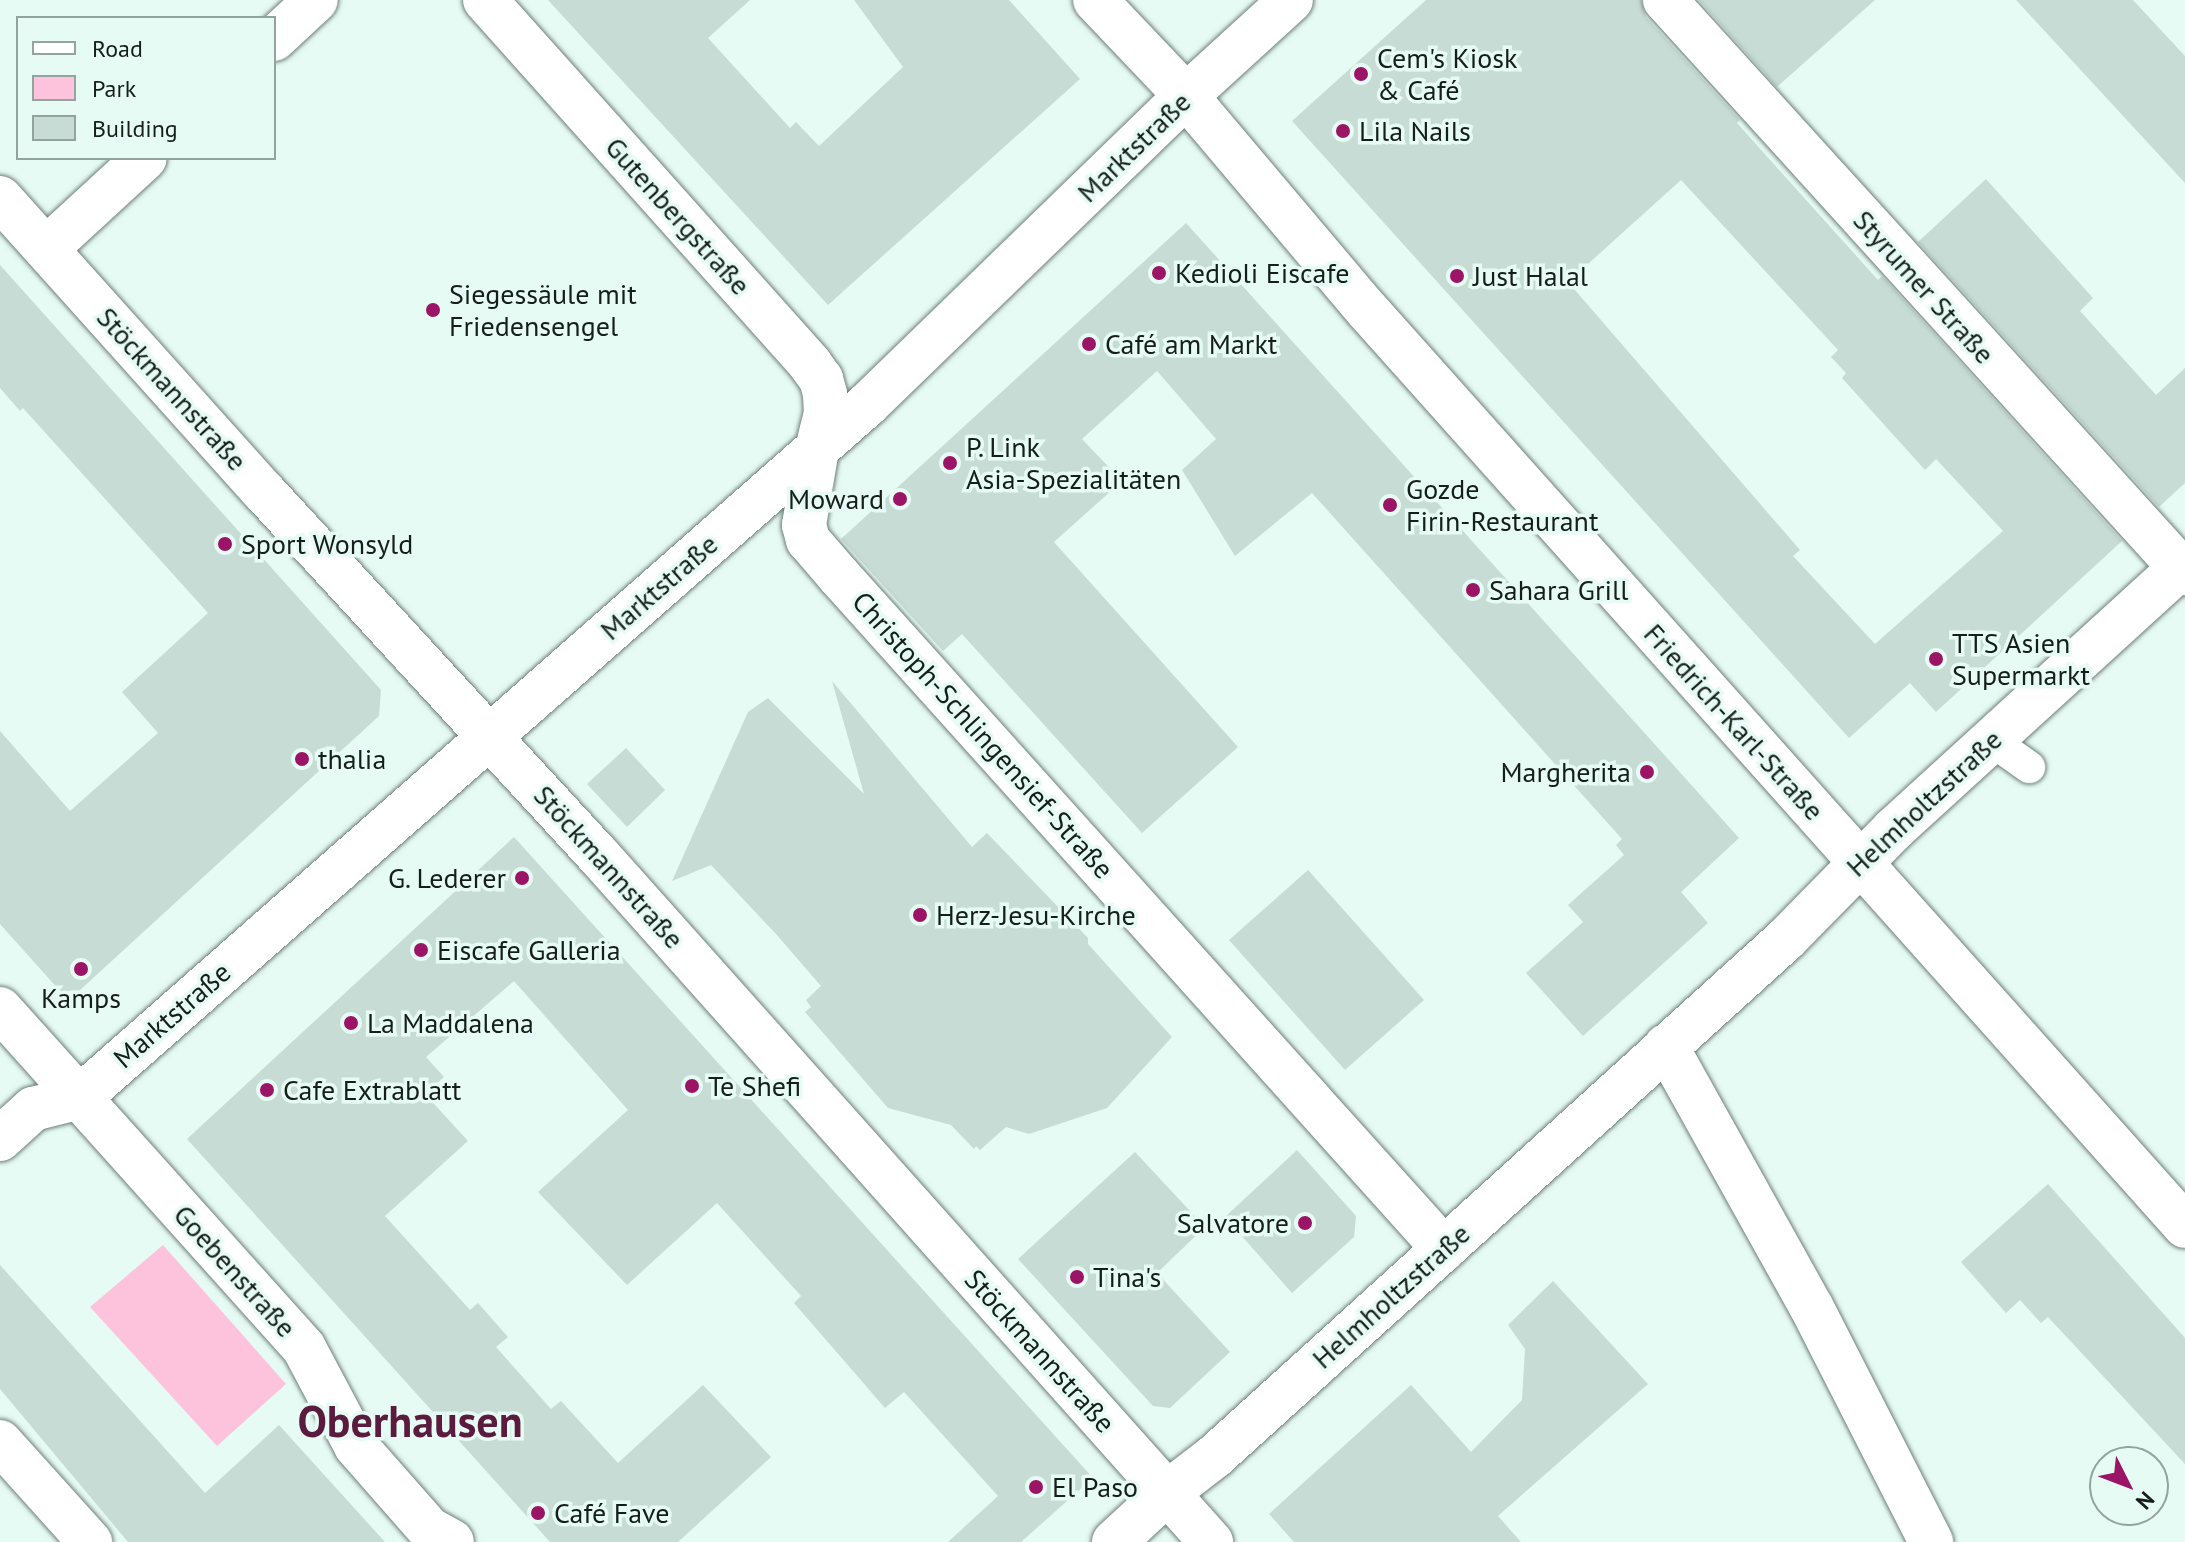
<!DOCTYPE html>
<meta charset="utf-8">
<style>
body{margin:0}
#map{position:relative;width:2185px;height:1542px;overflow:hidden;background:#e6fbf3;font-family:"PT Sans",sans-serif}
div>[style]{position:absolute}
.green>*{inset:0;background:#fdc3dd}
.building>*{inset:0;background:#c7dcd4}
.roads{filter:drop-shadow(0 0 2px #6c7f78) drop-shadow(0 0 2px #6c7f78)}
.service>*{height:32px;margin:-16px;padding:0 16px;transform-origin:16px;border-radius:16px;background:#fff}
.pedestrian>*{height:44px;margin:-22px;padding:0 22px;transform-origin:22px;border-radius:22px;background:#fff}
.minor>*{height:44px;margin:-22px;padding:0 22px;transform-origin:22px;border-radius:22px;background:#fff}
.dots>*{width:22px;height:22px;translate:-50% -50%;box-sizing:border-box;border:4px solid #e6fbf3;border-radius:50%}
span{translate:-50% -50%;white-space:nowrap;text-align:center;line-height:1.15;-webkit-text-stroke:7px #e6fbf3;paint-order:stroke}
.poi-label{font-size:28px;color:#161e1b}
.left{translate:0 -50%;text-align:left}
.right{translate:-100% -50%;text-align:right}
.street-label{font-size:28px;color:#161e1b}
.town-label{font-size:44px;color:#5a1b3e;font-weight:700}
.legend{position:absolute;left:16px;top:16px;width:260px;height:144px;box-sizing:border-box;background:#e6fbf3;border:2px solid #93a39d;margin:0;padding:10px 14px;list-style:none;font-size:24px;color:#161e1b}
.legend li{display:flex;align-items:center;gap:16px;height:40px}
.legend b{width:40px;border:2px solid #93a39d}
.north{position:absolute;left:2089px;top:1446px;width:80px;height:80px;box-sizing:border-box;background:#e6fbf3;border:2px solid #93a39d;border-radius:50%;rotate:132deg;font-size:22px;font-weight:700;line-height:32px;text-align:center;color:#161e1b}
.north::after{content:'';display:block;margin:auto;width:28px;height:36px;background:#9b1466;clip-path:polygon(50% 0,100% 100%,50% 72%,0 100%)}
</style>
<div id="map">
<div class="green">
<i style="clip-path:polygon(163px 1245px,286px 1384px,217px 1446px,90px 1307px)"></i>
</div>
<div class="building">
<i style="clip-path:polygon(548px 0,750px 0,708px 38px,790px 128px,796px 122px,819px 146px,903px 67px,854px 0,1009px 0,1080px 79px,828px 305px)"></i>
<i style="clip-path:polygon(evenodd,1426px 0,1641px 0,1646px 17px,1740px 120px,1737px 123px,1878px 280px,1882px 276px,2122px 541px,1936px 712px,1910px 683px,1849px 738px,1292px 121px,1426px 0,1681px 180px,1838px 350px,1831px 357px,1846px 373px,1842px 378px,1925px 470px,1936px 459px,2003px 531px,1875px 644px,1793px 556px,1800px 550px,1568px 282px,1681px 180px)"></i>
<i style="clip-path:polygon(1699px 0,1875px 0,1777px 87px)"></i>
<i style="clip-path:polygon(2016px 0,2133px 0,2185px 56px,2185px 183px)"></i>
<i style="clip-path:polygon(1986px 179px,2093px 298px,2080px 311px,2156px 395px,2185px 368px,2185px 483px,2159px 507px,1918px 242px)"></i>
<i style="clip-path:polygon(1186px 223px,1739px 838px,1681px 892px,1708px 923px,1583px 1036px,1526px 973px,1583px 922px,1568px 905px,1624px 855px,1616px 845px,1622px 839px,1312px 493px,1235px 556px,1182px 470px,1216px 439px,1157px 371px,1082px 439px,1122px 481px,1054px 542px,1238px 747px,1142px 833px,962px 634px,943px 651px,841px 539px)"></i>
<i style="clip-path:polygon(0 265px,381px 690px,379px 716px,79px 991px,60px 991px,0 924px,0 731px,70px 811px,158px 733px,122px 692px,208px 613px,23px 408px,20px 411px,0 388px)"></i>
<i style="clip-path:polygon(832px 681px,972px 847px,987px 833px,1088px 938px,1088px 944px,1172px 1037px,1107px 1108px,1029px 1134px,1006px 1127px,980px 1150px,976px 1146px,974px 1149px,951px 1125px,888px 1108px,805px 1012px,811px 1007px,806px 1000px,821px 986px,776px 934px,711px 865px,672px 881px,748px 712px,768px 698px,864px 794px)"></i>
<i style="clip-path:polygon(626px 748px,665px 790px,627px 827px,587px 784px)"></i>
<i style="clip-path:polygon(514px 837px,1093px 1478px,1021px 1542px,948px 1542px,998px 1496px,904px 1392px,885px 1408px,794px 1303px,801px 1296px,717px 1203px,627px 1285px,538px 1192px,628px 1110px,514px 981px,426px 1057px,444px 1077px,425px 1094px,468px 1141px,385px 1216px,470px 1310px,478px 1303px,508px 1337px,496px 1347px,551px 1409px,561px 1401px,618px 1463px,703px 1385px,771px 1457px,678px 1542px,550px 1542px,187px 1139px)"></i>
<i style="clip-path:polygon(1308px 870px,1424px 1000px,1345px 1070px,1229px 940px)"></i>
<i style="clip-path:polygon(1297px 1150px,1356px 1216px,1354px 1237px,1292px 1293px,1225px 1217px)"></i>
<i style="clip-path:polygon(1135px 1152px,1205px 1227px,1157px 1273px,1230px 1352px,1170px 1408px,1153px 1406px,1018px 1259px)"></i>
<i style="clip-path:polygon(2048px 1184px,2185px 1338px,2185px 1464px,2048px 1317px,2041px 1323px,2020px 1300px,2006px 1313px,1961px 1262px)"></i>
<i style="clip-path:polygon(0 1265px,205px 1493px,279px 1425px,385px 1542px,128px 1542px,0 1389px)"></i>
<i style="clip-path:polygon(1553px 1281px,1648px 1384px,1498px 1516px,1521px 1542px,1294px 1542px,1269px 1514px,1411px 1385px,1471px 1452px,1522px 1400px,1525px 1349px,1508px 1325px)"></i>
</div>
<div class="roads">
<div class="service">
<i style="left:1991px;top:740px;width:47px;rotate:35.4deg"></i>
</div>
<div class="pedestrian">
<i style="left:817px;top:449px;width:77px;rotate:99.7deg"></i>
<i style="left:804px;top:525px;width:16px;rotate:75deg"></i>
<i style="left:808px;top:540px;width:48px;rotate:49.3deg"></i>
<i style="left:0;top:1139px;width:45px;rotate:-42.3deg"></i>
<i style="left:33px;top:1109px;width:49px;rotate:-14.3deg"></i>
<i style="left:80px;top:1097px;width:1049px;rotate:-41.33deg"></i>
<i style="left:868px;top:404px;width:443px;rotate:-44.1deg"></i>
</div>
<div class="minor">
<i style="left:485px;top:0;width:488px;rotate:48.2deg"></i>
<i style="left:810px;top:364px;width:19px;rotate:54deg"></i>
<i style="left:821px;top:379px;width:16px;rotate:75deg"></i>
<i style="left:825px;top:394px;width:19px;rotate:87deg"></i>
<i style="left:826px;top:413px;width:37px;rotate:104deg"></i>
<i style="left:1095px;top:0;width:132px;rotate:46.5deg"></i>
<i style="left:1186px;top:96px;width:280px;rotate:49.8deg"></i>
<i style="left:1367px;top:310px;width:1228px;rotate:48.23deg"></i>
<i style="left:1665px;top:0;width:774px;rotate:47.78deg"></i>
<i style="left:274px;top:39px;width:57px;rotate:-42.9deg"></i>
<i style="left:1186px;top:96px;width:142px;rotate:-42.4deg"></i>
<i style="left:0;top:198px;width:397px;rotate:48.1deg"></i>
<i style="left:265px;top:493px;width:492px;rotate:47.4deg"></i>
<i style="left:598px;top:855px;width:921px;rotate:48.26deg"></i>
<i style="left:46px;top:249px;width:134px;rotate:-42.6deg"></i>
<i style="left:839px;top:576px;width:905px;rotate:48.05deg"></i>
<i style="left:0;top:1009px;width:455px;rotate:48.1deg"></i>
<i style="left:304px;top:1348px;width:111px;rotate:62deg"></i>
<i style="left:356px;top:1446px;width:111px;rotate:48.7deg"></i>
<i style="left:429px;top:1529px;width:26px;rotate:29deg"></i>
<i style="left:1666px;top:1046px;width:300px;rotate:60.9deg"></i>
<i style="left:1812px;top:1308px;width:263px;rotate:63deg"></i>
<i style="left:0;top:1442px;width:135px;rotate:48deg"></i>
<i style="left:1114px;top:1542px;width:72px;rotate:-42.8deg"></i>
<i style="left:1167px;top:1493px;width:61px;rotate:-37.6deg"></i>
<i style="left:1215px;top:1456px;width:770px;rotate:-42.16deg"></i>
<i style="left:1786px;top:939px;width:153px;rotate:-45.5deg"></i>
<i style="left:1893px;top:830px;width:396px;rotate:-42.4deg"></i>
</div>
</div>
<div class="dots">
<i style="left:1361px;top:74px;background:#9b1466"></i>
<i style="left:1343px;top:131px;background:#9b1466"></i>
<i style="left:1159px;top:273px;background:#9b1466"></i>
<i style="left:1457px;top:276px;background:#9b1466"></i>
<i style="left:433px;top:310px;background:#9b1466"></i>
<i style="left:1089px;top:344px;background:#9b1466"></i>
<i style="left:950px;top:463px;background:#9b1466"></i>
<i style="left:900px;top:499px;background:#9b1466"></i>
<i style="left:1390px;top:505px;background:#9b1466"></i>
<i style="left:225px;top:544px;background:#9b1466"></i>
<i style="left:1473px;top:590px;background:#9b1466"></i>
<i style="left:1936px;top:659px;background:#9b1466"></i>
<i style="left:302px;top:759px;background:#9b1466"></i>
<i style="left:1647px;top:772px;background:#9b1466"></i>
<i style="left:522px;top:878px;background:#9b1466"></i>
<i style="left:920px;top:915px;background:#9b1466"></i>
<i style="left:421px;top:950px;background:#9b1466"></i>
<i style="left:81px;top:969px;background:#9b1466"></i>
<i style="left:351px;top:1023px;background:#9b1466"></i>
<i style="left:692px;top:1086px;background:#9b1466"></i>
<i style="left:267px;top:1090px;background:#9b1466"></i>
<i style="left:1305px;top:1223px;background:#9b1466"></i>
<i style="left:1077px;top:1277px;background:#9b1466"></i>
<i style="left:1036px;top:1487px;background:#9b1466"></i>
<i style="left:538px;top:1513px;background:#9b1466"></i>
</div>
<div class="poi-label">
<span class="left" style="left:1377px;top:74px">Cem's Kiosk<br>&amp; Café</span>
<span class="left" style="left:1359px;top:131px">Lila Nails</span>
<span class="left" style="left:1175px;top:273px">Kedioli Eiscafe</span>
<span class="left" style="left:1473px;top:276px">Just Halal</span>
<span class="left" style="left:449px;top:310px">Siegessäule mit<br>Friedensengel</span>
<span class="left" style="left:1105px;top:344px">Café am Markt</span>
<span class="left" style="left:966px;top:463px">P. Link<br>Asia-Spezialitäten</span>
<span class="left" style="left:1406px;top:505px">Gozde<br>Firin-Restaurant</span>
<span class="right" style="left:884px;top:499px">Moward</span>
<span class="left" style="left:241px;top:544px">Sport Wonsyld</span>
<span class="left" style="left:1489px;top:590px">Sahara Grill</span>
<span class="left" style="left:1952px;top:659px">TTS Asien<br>Supermarkt</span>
<span class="left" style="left:318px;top:759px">thalia</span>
<span class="right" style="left:1631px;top:772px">Margherita</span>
<span class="right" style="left:506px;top:878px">G. Lederer</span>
<span class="left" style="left:936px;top:915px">Herz-Jesu-Kirche</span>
<span class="left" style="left:437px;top:950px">Eiscafe Galleria</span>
<span style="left:81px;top:998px">Kamps</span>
<span class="left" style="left:367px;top:1023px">La Maddalena</span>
<span class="left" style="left:708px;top:1086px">Te Shefi</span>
<span class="left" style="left:283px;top:1090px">Cafe Extrablatt</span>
<span class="right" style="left:1289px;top:1223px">Salvatore</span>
<span class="left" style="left:1093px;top:1277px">Tina's</span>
<span class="left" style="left:1052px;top:1487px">El Paso</span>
<span class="left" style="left:554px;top:1513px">Café Fave</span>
</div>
<div class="street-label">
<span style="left:1134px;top:147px;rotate:-44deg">Marktstraße</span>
<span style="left:678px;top:216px;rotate:48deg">Gutenbergstraße</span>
<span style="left:1924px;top:287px;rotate:48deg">Styrumer Straße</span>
<span style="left:172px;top:389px;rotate:48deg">Stöckmannstraße</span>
<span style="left:659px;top:587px;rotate:-41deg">Marktstraße</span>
<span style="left:1734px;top:722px;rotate:48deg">Friedrich-Karl-Straße</span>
<span style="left:983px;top:735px;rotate:48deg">Christoph-Schlingensief-Straße</span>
<span style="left:1924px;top:803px;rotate:-43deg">Helmholtzstraße</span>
<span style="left:609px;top:867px;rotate:48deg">Stöckmannstraße</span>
<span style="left:172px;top:1015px;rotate:-41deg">Marktstraße</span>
<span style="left:235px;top:1271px;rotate:48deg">Goebenstraße</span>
<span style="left:1391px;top:1296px;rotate:-42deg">Helmholtzstraße</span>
<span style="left:1040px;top:1351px;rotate:48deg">Stöckmannstraße</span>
</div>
<div class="town-label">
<span style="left:410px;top:1421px">Oberhausen</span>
</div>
<ul class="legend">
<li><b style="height:10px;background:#fff"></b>Road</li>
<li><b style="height:22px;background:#fdc3dd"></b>Park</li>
<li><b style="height:22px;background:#c7dcd4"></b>Building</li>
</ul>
<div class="north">N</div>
</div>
